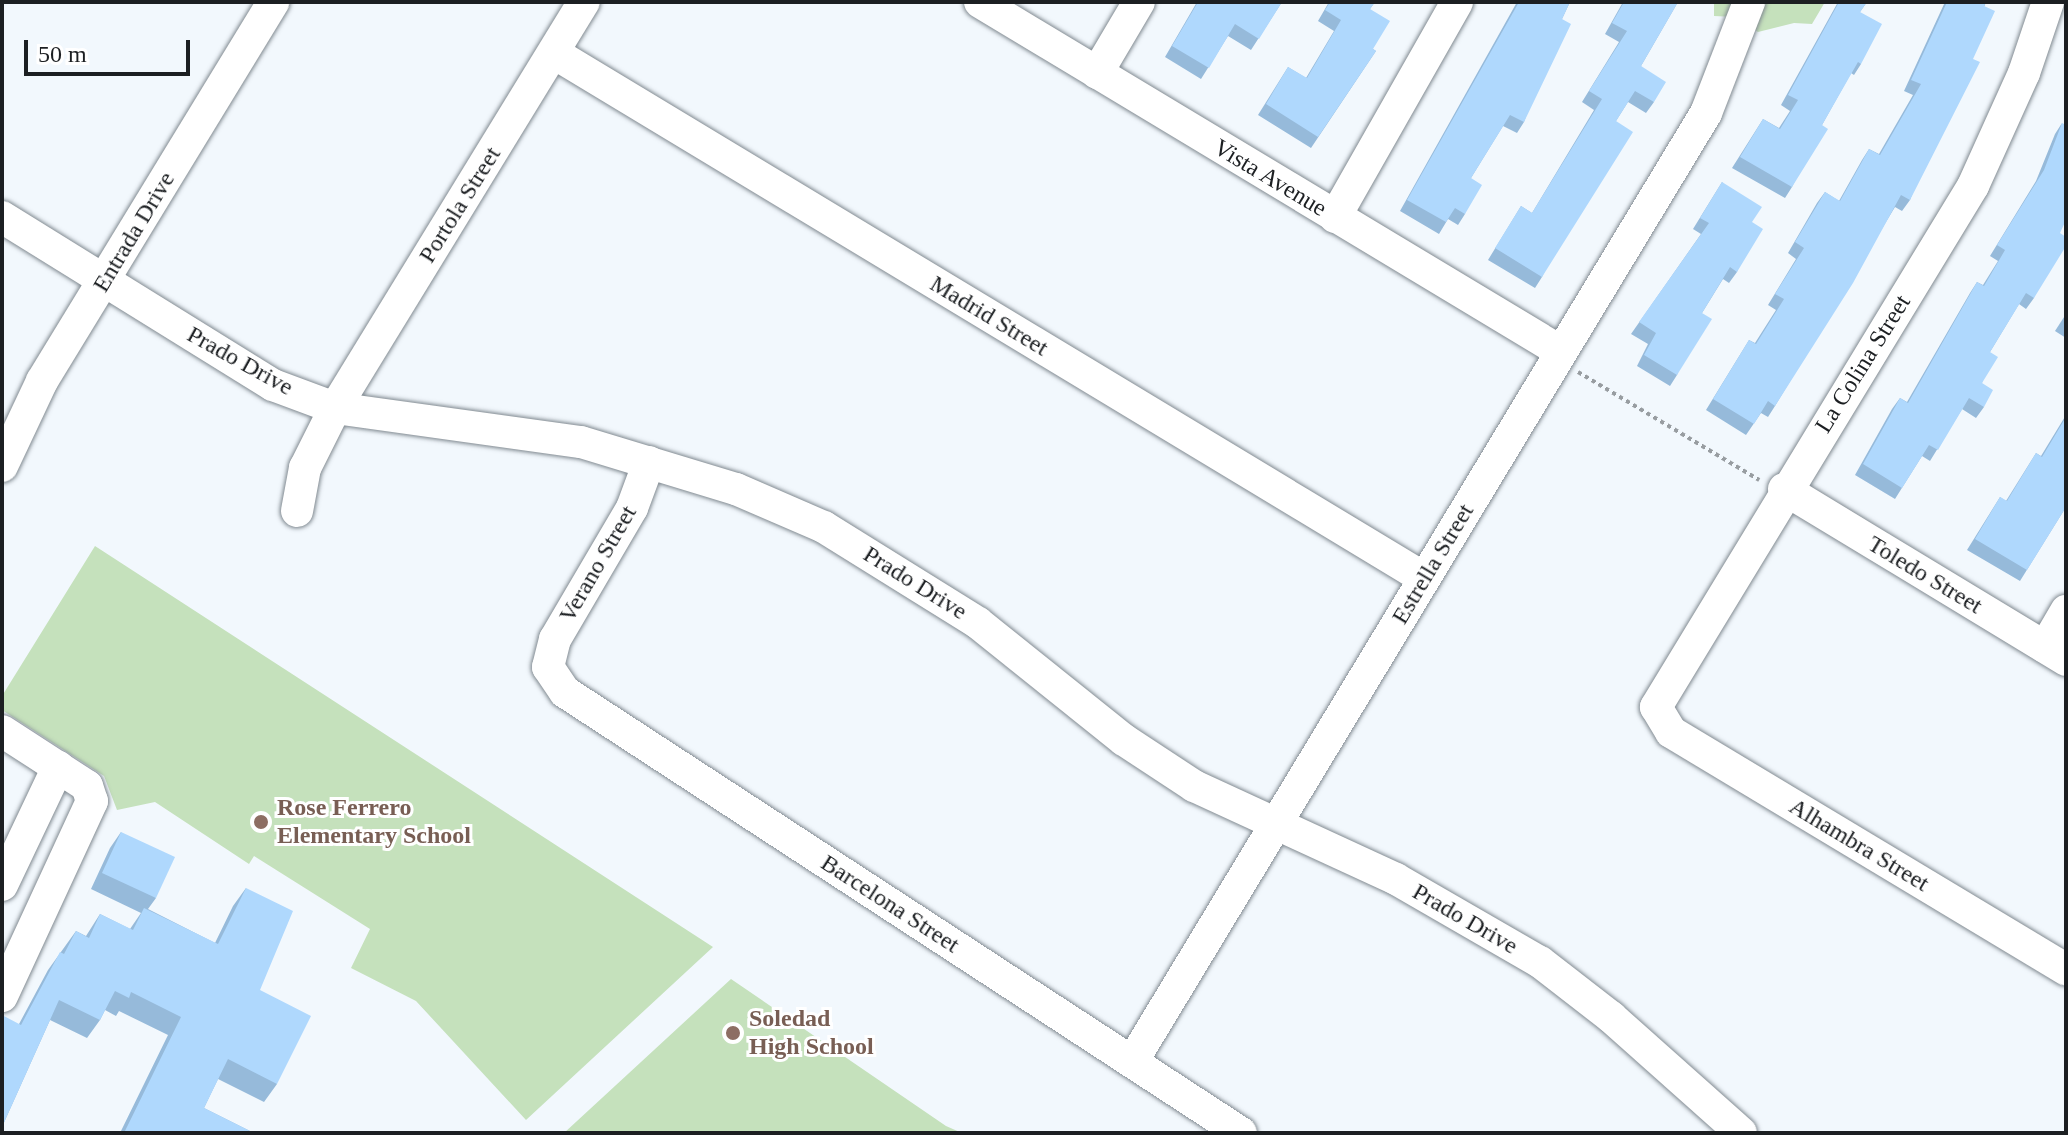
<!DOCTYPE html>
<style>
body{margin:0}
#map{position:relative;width:2068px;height:1135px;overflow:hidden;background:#f2f8fd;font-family:"Times New Roman",serif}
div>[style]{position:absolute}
.green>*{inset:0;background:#c5e1bc}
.path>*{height:4px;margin-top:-2px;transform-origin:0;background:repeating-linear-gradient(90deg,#989da1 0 4px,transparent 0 8px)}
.roads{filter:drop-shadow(0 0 2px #818a91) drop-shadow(0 0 2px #818a91)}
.minor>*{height:32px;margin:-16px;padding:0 16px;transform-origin:16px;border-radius:16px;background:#fff}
.wall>*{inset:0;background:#96bada}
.building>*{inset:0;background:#afd8fd}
.dots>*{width:22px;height:22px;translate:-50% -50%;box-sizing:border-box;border:4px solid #fff;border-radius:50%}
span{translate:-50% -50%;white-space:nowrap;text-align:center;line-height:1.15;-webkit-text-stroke:6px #fff;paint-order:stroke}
.street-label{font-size:24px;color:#1c1f22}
.education-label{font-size:24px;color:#785e54;font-weight:700}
.left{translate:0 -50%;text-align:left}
.frame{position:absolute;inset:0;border:4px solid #1c1f22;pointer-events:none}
.scale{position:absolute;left:24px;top:40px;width:166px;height:36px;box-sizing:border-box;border:4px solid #1c1f22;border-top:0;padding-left:10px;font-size:24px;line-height:28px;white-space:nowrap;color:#1c1f22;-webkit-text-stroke:6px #fff;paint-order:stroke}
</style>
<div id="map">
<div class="green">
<i style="clip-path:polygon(1714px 2px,1825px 2px,1812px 24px,1794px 23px,1758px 32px,1735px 17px,1714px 16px)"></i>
<i style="clip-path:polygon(95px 546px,713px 947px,526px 1120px,416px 1001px,351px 968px,370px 929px,254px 856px,249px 864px,155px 802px,117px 810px,104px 776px,2px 710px,2px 696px)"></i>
<i style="clip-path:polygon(731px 979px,946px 1126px,962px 1133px,564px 1133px)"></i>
</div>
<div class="path">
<i style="left:1578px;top:372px;width:211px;rotate:30.8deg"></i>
</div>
<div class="roads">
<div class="minor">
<i style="left:980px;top:2px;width:677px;rotate:31.04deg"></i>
<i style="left:2048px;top:2px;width:75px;rotate:108.7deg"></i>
<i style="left:2024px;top:73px;width:124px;rotate:114.3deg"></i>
<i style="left:1973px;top:186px;width:610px;rotate:121.32deg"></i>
<i style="left:1656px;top:707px;width:29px;rotate:59deg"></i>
<i style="left:1671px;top:732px;width:461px;rotate:31deg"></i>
<i style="left:554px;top:53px;width:1016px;rotate:31.11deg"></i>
<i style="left:1097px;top:73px;width:82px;rotate:-59.4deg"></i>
<i style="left:2px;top:217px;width:319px;rotate:31.8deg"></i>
<i style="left:273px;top:385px;width:66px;rotate:20.4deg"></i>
<i style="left:335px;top:408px;width:248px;rotate:7.9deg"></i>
<i style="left:581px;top:442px;width:162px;rotate:16.9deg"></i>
<i style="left:736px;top:489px;width:96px;rotate:23.4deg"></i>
<i style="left:824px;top:527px;width:181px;rotate:31.9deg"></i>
<i style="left:978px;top:623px;width:187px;rotate:38.7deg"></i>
<i style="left:1124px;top:740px;width:84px;rotate:33.3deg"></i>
<i style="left:1194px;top:786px;width:222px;rotate:24.7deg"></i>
<i style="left:1396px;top:879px;width:166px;rotate:30deg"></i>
<i style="left:1540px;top:962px;width:90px;rotate:37.8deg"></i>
<i style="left:1611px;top:1017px;width:174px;rotate:41.7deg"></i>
<i style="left:1335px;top:217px;width:247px;rotate:-60.4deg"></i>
<i style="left:649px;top:462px;width:49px;rotate:110.3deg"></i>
<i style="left:632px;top:508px;width:152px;rotate:120.4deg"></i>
<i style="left:555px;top:639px;width:29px;rotate:104deg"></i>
<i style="left:548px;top:667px;width:30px;rotate:56deg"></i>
<i style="left:565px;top:692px;width:807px;rotate:33.12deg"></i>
<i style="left:2px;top:466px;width:94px;rotate:-64.8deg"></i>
<i style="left:42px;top:381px;width:444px;rotate:-58.6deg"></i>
<i style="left:1784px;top:489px;width:330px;rotate:31.2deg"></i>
<i style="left:297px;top:511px;width:44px;rotate:-79.5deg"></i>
<i style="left:305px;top:468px;width:67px;rotate:-63.4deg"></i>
<i style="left:335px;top:408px;width:476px;rotate:-58.5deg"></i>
<i style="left:2045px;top:647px;width:42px;rotate:-59.7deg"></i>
<i style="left:2px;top:731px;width:101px;rotate:32.9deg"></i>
<i style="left:87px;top:786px;width:16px;rotate:72deg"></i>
<i style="left:92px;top:801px;width:215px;rotate:114.8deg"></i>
<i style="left:2px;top:885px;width:131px;rotate:-64.6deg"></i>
<i style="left:1132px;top:1062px;width:1109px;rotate:-58.83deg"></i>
<i style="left:1706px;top:113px;width:119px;rotate:-68.8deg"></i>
</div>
</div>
<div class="wall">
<i style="clip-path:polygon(1197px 2px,1282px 2px,1251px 50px,1228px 36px,1201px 79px,1165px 57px)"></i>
<i style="clip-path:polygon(1329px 2px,1375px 2px,1370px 9px,1373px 49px,1376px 51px,1311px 148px,1258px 115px,1288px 67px,1306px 78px,1334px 31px,1318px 21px)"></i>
<i style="clip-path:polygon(1517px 2px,1570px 2px,1562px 19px,1524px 122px,1517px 133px,1503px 126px,1471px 178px,1465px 214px,1458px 225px,1448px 219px,1439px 234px,1400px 211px)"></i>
<i style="clip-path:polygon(1623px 2px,1678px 2px,1641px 66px,1654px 102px,1646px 113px,1628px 102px,1616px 121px,1542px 277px,1535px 288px,1488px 260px,1521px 206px,1532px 213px,1594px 110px,1582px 102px,1619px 42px,1605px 34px)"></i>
<i style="clip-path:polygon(1838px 2px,1867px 2px,1860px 12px,1861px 64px,1854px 75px,1851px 73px,1822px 125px,1792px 187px,1785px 198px,1732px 168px,1763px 119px,1779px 128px,1790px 111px,1781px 105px)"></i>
<i style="clip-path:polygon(1945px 2px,1986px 2px,1910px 200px,1902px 211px,1895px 207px,1775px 406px,1768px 417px,1761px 413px,1746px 435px,1706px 410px,1749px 340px,1755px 343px,1776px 310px,1768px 305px,1796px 259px,1788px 253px,1817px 203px,1825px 192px,1839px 201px,1862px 160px,1869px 149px,1879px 154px,1913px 95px,1904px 91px)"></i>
<i style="clip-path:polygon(2062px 123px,2034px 298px,2026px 309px,2019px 304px,1990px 352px,1982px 383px,1984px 407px,1976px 418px,1962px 409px,1930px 461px,1922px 456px,1895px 499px,1855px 475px,1892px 409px,1900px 398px,1907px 402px,1970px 293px,1977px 282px,1983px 285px,1998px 261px,1990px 256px,2036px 181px,2055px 134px)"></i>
<i style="clip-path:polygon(1722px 182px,1752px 222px,1737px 272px,1729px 283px,1723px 279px,1702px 313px,1677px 375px,1670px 386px,1637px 366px,1648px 344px,1631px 334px,1701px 234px,1693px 229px)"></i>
<i style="clip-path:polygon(2066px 314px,2066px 338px,2055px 331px)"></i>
<i style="clip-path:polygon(2066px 415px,2066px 507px,2020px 581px,1967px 550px,2000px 497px,2006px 501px,2036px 453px,2041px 456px)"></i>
<i style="clip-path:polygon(121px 832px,156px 898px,148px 909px,215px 943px,233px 906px,246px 888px,260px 990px,277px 1084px,264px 1102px,218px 1079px,204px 1108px,254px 1133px,120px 1133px,168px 1035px,119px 1011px,116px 1016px,105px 1010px,100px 1020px,87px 1038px,50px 1020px,2px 1127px,19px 1024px,48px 970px,76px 931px,86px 936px,100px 914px,130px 929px,141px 913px,91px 889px,110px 848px)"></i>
</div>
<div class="building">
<i style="clip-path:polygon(1198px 2px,1282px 2px,1259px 39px,1235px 24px,1209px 68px,1172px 46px)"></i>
<i style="clip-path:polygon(1330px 2px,1375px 2px,1370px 9px,1390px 21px,1373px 49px,1376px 51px,1318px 137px,1266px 104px,1288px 67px,1307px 78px,1341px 20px,1325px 10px)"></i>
<i style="clip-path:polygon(1519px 2px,1570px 2px,1562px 19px,1571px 24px,1524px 122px,1510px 115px,1471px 178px,1482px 185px,1465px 214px,1455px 208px,1446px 222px,1407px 200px)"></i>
<i style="clip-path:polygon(1624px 2px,1678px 2px,1641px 66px,1666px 82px,1654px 102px,1635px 91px,1616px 121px,1633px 132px,1542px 277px,1495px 248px,1521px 206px,1532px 213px,1602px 99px,1589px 91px,1627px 31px,1612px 23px)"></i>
<i style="clip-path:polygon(1839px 2px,1867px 2px,1860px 12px,1882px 24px,1861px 64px,1858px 62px,1822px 125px,1828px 129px,1792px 187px,1740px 157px,1763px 119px,1780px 129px,1798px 100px,1788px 95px)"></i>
<i style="clip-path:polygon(1947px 2px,1986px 2px,1984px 6px,1995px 11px,1973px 59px,1980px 62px,1910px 200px,1901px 195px,1853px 283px,1775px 406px,1768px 401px,1754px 424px,1713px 399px,1749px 340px,1756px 344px,1784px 299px,1775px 294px,1804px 248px,1795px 242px,1825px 192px,1840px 201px,1869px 149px,1880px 155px,1921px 84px,1911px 80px)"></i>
<i style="clip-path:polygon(2062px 123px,2066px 125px,2066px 220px,2060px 233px,2066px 237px,2066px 246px,2034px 298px,2026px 293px,1990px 352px,1998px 357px,1982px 383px,1993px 390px,1984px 407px,1969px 398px,1938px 450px,1929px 445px,1902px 488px,1863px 464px,1900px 398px,1908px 403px,1977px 282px,1984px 286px,2005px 250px,1997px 245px,2044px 170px)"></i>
<i style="clip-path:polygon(1722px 182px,1762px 207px,1752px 222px,1763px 229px,1737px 272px,1730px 267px,1702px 313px,1712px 319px,1677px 375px,1644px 355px,1656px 333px,1639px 322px,1709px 223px,1700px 218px)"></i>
<i style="clip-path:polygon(2066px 417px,2066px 507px,2027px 570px,1975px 539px,2000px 497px,2007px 501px,2036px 453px,2042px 457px)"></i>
<i style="clip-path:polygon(121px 832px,175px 857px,156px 898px,102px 873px)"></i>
<i style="clip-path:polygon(246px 888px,293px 911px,260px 990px,311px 1016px,277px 1084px,228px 1059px,204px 1108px,254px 1133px,124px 1133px,181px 1017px,131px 992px,129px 998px,115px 991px,100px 1020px,59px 1000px,2px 1127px,2px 1015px,21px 1025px,60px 952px,64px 954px,76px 931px,89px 938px,100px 914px,133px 930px,144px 908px,218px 944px)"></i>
</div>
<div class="dots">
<i style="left:261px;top:822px;background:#8d6e63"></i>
<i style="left:733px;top:1033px;background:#8d6e63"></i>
</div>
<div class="street-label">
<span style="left:1270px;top:178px;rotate:31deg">Vista Avenue</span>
<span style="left:460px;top:205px;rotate:-58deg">Portola Street</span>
<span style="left:134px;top:232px;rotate:-59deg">Entrada Drive</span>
<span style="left:989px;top:316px;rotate:31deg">Madrid Street</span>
<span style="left:240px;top:361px;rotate:29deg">Prado Drive</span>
<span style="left:1863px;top:364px;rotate:-58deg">La Colina Street</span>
<span style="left:598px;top:564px;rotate:-60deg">Verano Street</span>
<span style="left:1433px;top:564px;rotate:-59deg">Estrella Street</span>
<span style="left:1925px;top:575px;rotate:31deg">Toledo Street</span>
<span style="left:915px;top:583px;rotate:32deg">Prado Drive</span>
<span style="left:1859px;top:845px;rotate:31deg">Alhambra Street</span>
<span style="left:890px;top:904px;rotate:33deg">Barcelona Street</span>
<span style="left:1465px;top:919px;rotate:30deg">Prado Drive</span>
</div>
<div class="education-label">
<span class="left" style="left:277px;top:822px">Rose Ferrero<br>Elementary School</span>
<span class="left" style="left:749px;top:1033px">Soledad<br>High School</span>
</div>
<div class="frame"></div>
<div class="scale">50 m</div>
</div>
